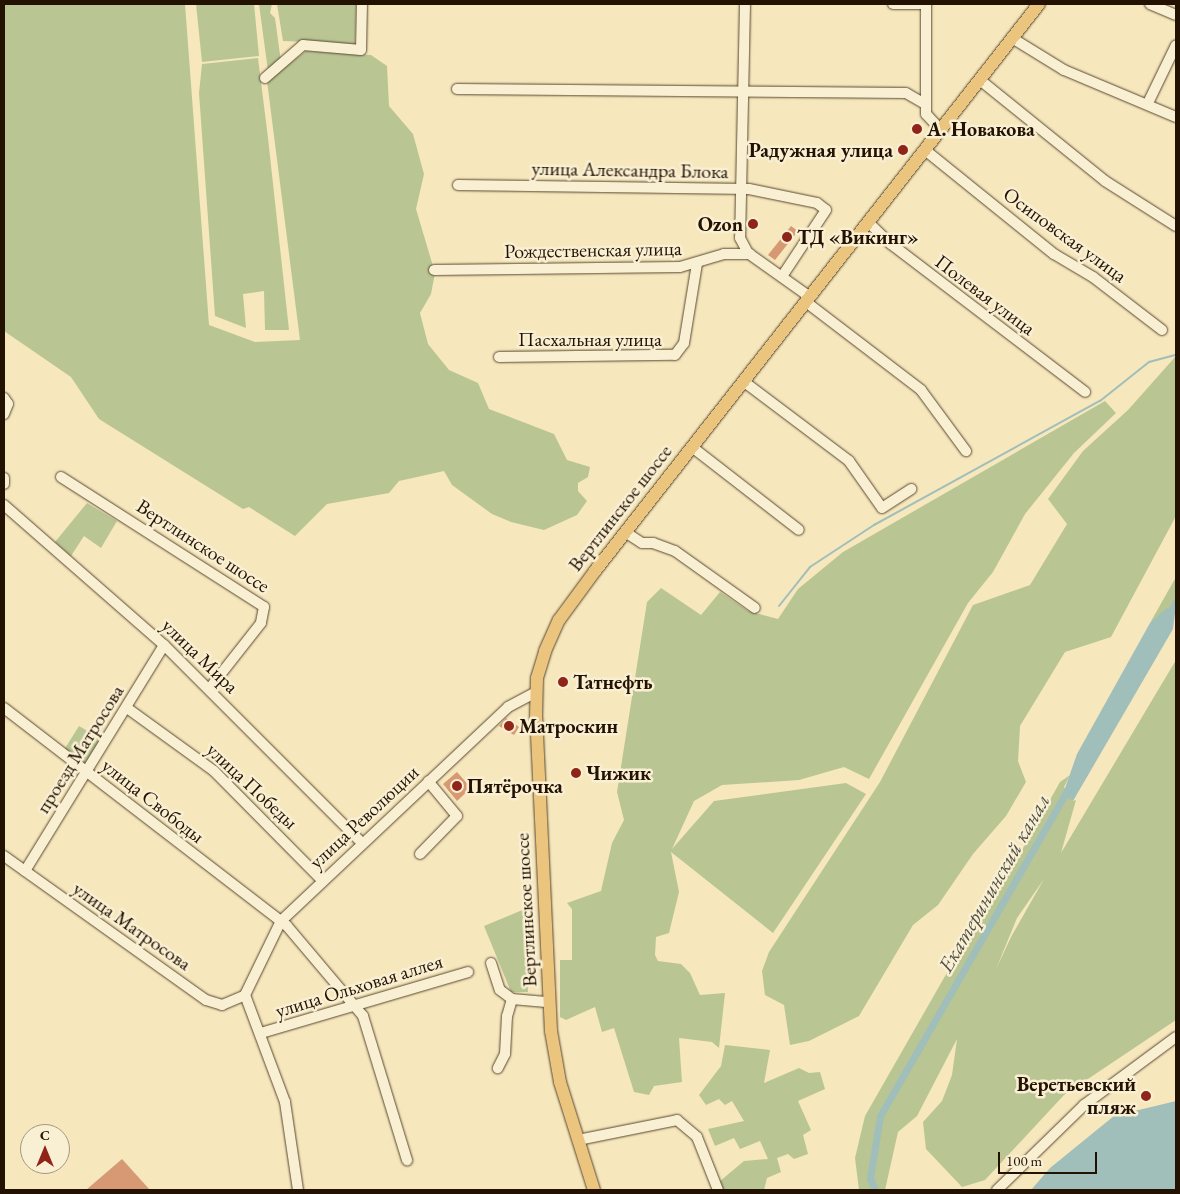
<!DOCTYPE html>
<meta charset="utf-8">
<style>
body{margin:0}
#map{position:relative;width:1180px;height:1194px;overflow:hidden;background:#f6e7bc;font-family:"EB Garamond",serif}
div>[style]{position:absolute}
.green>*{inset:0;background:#b9c693}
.water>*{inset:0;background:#a0beba}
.stream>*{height:2px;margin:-1px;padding:0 1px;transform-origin:1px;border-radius:1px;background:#a0beba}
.canal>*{height:7px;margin:-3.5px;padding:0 3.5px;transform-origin:3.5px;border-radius:3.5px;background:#a0beba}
.building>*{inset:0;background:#d69973}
.roads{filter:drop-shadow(0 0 1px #584730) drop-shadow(0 0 1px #584730)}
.minor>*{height:10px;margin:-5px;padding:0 5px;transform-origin:5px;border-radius:5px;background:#f9efd3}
.major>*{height:12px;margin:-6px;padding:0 6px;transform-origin:6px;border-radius:6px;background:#ebc47e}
.dots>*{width:14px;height:14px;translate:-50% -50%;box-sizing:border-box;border:2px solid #f9efd3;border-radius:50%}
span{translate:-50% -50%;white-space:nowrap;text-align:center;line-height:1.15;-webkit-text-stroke:5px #f9efd3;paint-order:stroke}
.poi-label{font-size:20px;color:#231202;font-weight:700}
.left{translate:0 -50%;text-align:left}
.right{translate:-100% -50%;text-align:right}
.street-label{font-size:20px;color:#231202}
.water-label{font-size:21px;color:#4f4e42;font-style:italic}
.frame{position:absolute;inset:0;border:5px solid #231202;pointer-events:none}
.north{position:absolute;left:20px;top:1124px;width:50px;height:50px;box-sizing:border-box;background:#f9efd3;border:1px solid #a3977f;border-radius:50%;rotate:0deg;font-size:14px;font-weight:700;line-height:20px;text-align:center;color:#231202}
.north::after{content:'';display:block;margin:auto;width:18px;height:22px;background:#8f2418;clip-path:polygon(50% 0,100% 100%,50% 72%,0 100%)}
.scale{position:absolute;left:998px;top:1152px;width:99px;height:22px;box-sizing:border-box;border:2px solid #231202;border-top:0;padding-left:6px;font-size:15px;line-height:18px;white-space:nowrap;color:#231202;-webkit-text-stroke:4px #f9efd3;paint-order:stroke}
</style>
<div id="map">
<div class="green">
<i style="clip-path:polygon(4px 4px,185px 4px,209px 325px,255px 342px,300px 340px,267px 81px,306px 51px,371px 55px,387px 66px,389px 106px,413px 134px,424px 174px,416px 209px,435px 273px,431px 294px,420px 313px,428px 344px,449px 370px,478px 383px,489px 409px,554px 434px,567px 460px,590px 467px,588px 477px,578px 483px,578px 491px,587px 501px,577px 515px,544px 530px,511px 522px,492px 514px,452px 485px,444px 471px,399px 481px,389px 493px,327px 504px,295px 536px,249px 507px,243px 509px,99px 419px,71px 377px,4px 331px)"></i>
<i style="clip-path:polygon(196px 4px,254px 4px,259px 56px,202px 62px)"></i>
<i style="clip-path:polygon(259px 4px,272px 4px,270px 13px,275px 18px,281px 62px,268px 71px)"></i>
<i style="clip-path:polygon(277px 4px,356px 4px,355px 44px,283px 41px)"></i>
<i style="clip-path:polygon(258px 58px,268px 138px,289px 330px,265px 330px,264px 291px,243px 294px,246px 328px,215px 316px,199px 93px,202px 64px)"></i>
<i style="clip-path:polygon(1176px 356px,1176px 516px,1111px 637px,1065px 652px,1020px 726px,1018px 761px,1026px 782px,1006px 816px,973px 854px,938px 905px,913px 925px,859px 1016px,809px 1041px,790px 1045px,784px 1005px,765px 995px,762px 971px,769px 952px,880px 782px,973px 605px,1030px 585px,1067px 524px,1048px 499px,1083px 451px,1128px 410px)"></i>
<i style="clip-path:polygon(1105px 401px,1116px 413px,1074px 453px,1025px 514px,993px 572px,968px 603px,869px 779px,844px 767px,799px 780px,722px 785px,694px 801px,672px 849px,714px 801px,846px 783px,866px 794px,773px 933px,671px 852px,679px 892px,669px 933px,656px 937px,655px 955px,658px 961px,681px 964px,690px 973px,700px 995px,725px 993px,719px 1048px,712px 1042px,679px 1038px,682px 1082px,654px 1086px,649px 1095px,634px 1092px,614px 1028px,602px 1032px,595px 1007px,566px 1020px,560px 1017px,560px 960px,572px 960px,572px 909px,567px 903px,601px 891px,612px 843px,624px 820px,617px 792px,647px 602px,661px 588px,701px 615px,720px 592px,748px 611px,778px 619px,798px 589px,843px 552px)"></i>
<i style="clip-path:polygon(87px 503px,117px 521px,101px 548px,84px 536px,71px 556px,55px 542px)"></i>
<i style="clip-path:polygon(1176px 577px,1176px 618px,1175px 613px,1160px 615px,1150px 623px)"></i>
<i style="clip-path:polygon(evenodd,1176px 660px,1176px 1020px,1064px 1095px,985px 1180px,962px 1187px,926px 1149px,923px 1122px,942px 1101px,952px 1075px,957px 1039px,917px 1116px,898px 1132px,885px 1190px,859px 1190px,855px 1158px,865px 1116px,984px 908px,1008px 875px,1060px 782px,1070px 775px,1064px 787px,1073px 801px,1076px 800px,1061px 853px,1176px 660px,1044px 879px,1011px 937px,996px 969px,1017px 918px,1044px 879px)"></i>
<i style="clip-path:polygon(79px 726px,101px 739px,85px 764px,64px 750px)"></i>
<i style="clip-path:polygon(525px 909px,528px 992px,511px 992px,484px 926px)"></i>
<i style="clip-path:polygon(725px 1045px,770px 1050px,764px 1083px,799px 1068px,809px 1073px,820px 1072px,825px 1089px,798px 1101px,811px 1130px,803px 1135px,808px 1154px,794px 1159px,788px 1154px,777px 1158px,781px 1172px,767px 1178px,764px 1190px,721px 1190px,719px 1182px,744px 1161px,768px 1159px,760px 1141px,740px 1149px,734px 1138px,715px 1146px,708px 1129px,744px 1121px,732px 1101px,725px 1105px,719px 1099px,706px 1105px,699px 1095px,721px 1066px)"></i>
</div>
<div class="water">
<i style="clip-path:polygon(1167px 608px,1175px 613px,1173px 629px,1073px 801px,1063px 794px,1077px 754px,1150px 623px)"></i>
<i style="clip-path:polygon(1176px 1101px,1176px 1190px,1031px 1190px,1050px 1168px,1114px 1116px)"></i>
</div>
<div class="stream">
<i style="left:779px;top:606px;width:50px;rotate:-51.5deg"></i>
<i style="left:810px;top:567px;width:77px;rotate:-33.3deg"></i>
<i style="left:874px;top:525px;width:258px;rotate:-28.8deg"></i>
<i style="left:1100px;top:401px;width:63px;rotate:-38.5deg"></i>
<i style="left:1149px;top:362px;width:28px;rotate:-15deg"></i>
</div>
<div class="canal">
<i style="left:1166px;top:619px;width:20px;rotate:-60deg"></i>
<i style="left:875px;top:1190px;width:13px;rotate:-113deg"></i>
<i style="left:870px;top:1178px;width:63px;rotate:-80.8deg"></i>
<i style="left:880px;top:1116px;width:381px;rotate:-60.1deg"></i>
</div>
<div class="building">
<i style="clip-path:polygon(791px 226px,798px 231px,775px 260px,768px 255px)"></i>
<i style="clip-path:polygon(506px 718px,519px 727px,514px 735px,499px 726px)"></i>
<i style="clip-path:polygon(457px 772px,471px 788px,457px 801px,443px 784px)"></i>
<i style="clip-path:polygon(122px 1159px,150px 1190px,86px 1190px)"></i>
</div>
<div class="roads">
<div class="minor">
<i style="left:745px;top:4px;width:234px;rotate:91.2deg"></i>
<i style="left:740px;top:238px;width:17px;rotate:62deg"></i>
<i style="left:748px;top:253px;width:76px;rotate:35.4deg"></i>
<i style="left:893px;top:4px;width:33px"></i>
<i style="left:926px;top:4px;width:110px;rotate:90deg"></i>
<i style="left:926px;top:114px;width:22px;rotate:47deg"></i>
<i style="left:1150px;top:4px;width:28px;rotate:23deg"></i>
<i style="left:1012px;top:38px;width:61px;rotate:31.6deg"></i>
<i style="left:1064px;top:70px;width:121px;rotate:22.8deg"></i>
<i style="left:265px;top:78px;width:50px;rotate:-41deg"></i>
<i style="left:303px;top:45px;width:58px;rotate:4.9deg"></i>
<i style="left:361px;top:50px;width:46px;rotate:-88.8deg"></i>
<i style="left:980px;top:80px;width:161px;rotate:38.9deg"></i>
<i style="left:1105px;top:181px;width:84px;rotate:32.4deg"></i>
<i style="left:457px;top:89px;width:449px;rotate:0.5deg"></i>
<i style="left:906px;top:93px;width:22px;rotate:30deg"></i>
<i style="left:1148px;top:103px;width:64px;rotate:-64.2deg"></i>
<i style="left:925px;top:150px;width:166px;rotate:38.9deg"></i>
<i style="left:1054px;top:254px;width:45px;rotate:30.5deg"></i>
<i style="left:1093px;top:277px;width:87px;rotate:37.5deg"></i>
<i style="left:458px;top:185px;width:291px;rotate:0.8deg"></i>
<i style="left:749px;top:189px;width:69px;rotate:11.6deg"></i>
<i style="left:817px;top:203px;width:11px;rotate:38deg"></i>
<i style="left:826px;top:210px;width:78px;rotate:123.5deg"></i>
<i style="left:868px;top:222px;width:32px;rotate:44deg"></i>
<i style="left:891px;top:244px;width:244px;rotate:37.3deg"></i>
<i style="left:434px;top:270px;width:246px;rotate:-0.7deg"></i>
<i style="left:680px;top:267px;width:46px;rotate:-16.5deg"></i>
<i style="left:724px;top:254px;width:26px"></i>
<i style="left:806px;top:302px;width:145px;rotate:37.4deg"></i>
<i style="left:921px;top:390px;width:76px;rotate:53.6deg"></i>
<i style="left:499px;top:357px;width:176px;rotate:-0.7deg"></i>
<i style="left:675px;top:355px;width:15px;rotate:-53deg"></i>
<i style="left:684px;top:343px;width:80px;rotate:-80.7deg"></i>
<i style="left:743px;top:381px;width:133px;rotate:37deg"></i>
<i style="left:849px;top:461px;width:57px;rotate:54.9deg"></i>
<i style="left:882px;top:508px;width:35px;rotate:-33deg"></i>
<i style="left:4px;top:398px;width:7px;rotate:56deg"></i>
<i style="left:8px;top:404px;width:11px;rotate:112deg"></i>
<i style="left:692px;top:447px;width:135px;rotate:37.8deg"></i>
<i style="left:61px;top:477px;width:241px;rotate:32.6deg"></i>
<i style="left:264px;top:607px;width:16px;rotate:101deg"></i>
<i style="left:261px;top:623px;width:84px;rotate:128.2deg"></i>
<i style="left:4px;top:478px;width:6px;rotate:90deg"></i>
<i style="left:4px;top:505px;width:213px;rotate:41.2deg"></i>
<i style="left:164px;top:645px;width:280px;rotate:45deg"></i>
<i style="left:625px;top:532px;width:20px;rotate:33deg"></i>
<i style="left:642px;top:543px;width:11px"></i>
<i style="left:653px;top:543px;width:23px;rotate:20deg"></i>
<i style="left:675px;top:551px;width:98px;rotate:35.5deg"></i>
<i style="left:4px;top:708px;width:357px;rotate:37.6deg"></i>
<i style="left:287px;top:926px;width:118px;rotate:49.8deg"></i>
<i style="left:363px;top:1016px;width:151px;rotate:73deg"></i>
<i style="left:127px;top:708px;width:107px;rotate:35.9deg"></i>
<i style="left:214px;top:771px;width:153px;rotate:45.3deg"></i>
<i style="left:420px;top:854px;width:53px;rotate:-45.8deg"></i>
<i style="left:457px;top:816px;width:45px;rotate:-129.6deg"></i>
<i style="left:4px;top:856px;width:248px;rotate:35.5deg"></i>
<i style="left:206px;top:1000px;width:17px;rotate:17deg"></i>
<i style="left:222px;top:1005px;width:25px;rotate:-23deg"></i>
<i style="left:25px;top:871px;width:265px;rotate:-58.4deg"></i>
<i style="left:491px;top:963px;width:28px;rotate:72deg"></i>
<i style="left:500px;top:990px;width:15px;rotate:37deg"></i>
<i style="left:512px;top:999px;width:18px;rotate:106deg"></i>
<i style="left:507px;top:1016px;width:38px;rotate:93deg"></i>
<i style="left:505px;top:1054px;width:16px;rotate:117deg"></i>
<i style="left:245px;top:995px;width:82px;rotate:-64.1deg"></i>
<i style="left:281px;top:921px;width:312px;rotate:-43.3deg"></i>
<i style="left:508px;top:707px;width:32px;rotate:-28deg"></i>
<i style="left:245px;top:995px;width:114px;rotate:69.5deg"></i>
<i style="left:285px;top:1102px;width:89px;rotate:81.6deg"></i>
<i style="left:512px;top:999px;width:37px;rotate:5deg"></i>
<i style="left:261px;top:1033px;width:216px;rotate:-16.4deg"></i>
<i style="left:578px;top:1140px;width:101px;rotate:-11.4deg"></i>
<i style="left:677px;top:1120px;width:26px;rotate:40deg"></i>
<i style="left:697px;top:1137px;width:57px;rotate:68.4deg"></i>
<i style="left:997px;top:1190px;width:122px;rotate:-44.3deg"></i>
<i style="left:1084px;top:1105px;width:114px;rotate:-36.5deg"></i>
</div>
<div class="major">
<i style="left:594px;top:1190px;width:113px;rotate:-107.5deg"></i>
<i style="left:560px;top:1082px;width:52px;rotate:-100deg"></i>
<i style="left:551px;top:1031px;width:313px;rotate:-92.7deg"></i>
<i style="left:536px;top:718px;width:40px;rotate:-88.6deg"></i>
<i style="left:537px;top:678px;width:28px;rotate:-73deg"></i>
<i style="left:545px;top:651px;width:34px;rotate:-66deg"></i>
<i style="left:559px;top:620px;width:61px;rotate:-53.7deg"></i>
<i style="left:595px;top:571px;width:720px;rotate:-51.94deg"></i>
</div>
</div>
<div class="dots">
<i style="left:917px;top:129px;background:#8f2418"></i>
<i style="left:903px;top:150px;background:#8f2418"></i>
<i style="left:753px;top:224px;background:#8f2418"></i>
<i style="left:787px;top:237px;background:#8f2418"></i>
<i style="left:563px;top:682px;background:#8f2418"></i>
<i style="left:509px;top:726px;background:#8f2418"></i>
<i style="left:576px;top:773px;background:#8f2418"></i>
<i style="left:457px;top:786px;background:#8f2418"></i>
<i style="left:1146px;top:1096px;background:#8f2418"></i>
</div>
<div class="poi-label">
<span class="left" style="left:927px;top:129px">А. Новакова</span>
<span class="right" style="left:893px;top:150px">Радужная улица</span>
<span class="right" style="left:743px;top:224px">Ozon</span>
<span class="left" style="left:797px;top:237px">ТД «Викинг»</span>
<span class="left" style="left:573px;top:682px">Татнефть</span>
<span class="left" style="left:519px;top:726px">Матроскин</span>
<span class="left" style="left:586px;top:773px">Чижик</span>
<span class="left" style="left:467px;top:786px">Пятёрочка</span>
<span class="right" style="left:1136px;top:1096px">Веретьевский<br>пляж</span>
</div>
<div class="street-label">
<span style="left:630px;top:170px;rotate:1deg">улица Александра Блока</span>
<span style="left:1065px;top:235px;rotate:36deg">Осиповская улица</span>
<span style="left:593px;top:250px;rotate:-1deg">Рождественская улица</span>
<span style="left:985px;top:295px;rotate:37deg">Полевая улица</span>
<span style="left:590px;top:339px">Пасхальная улица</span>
<span style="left:620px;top:508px;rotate:-52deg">Вертлинское шоссе</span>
<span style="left:203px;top:546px;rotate:33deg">Вертлинское шоссе</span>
<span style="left:200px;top:656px;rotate:44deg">улица Мира</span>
<span style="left:80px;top:749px;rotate:-58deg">проезд Матросова</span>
<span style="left:252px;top:786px;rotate:43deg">улица Победы</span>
<span style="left:153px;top:801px;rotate:38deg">улица Свободы</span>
<span style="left:364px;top:817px;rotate:-43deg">улица Революции</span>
<span style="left:526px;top:910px;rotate:-93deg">Вертлинское шоссе</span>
<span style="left:132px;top:926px;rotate:35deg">улица Матросова</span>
<span style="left:359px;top:986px;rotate:-17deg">улица Ольховая аллея</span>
</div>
<div class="water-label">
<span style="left:994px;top:883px;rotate:-60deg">Екатерининский канал</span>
</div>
<div class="frame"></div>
<div class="north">С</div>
<div class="scale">100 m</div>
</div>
